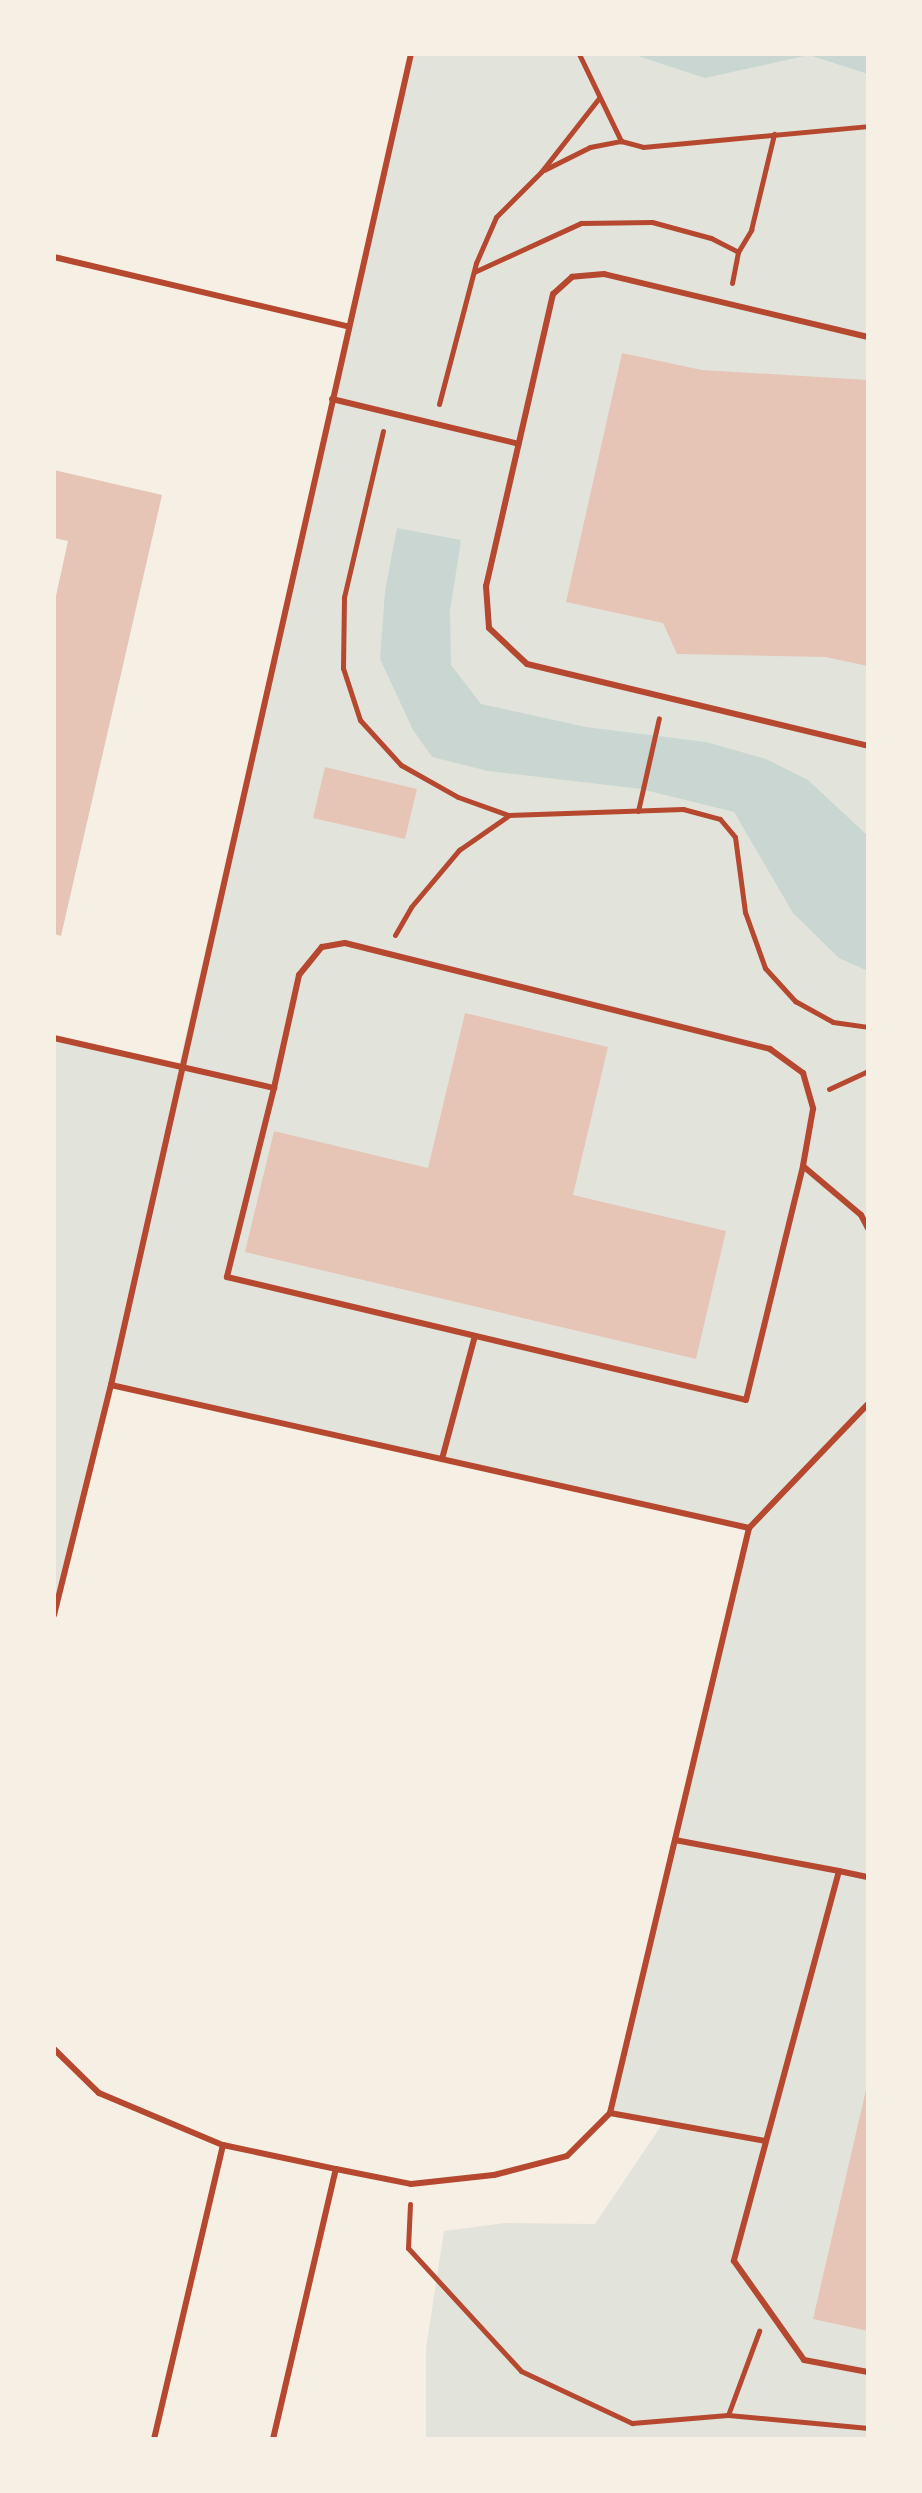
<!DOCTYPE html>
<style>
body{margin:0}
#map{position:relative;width:922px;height:2493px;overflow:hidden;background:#f6efe4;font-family:Cabin,sans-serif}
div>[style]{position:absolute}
.green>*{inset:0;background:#e2e4dc}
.water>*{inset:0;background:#c9d6d2}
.building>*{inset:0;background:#e6c5b7}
.path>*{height:5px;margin:-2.5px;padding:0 2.5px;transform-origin:2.5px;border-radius:2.5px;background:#b5482f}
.service>*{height:6px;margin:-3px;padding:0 3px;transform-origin:3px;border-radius:3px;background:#b5482f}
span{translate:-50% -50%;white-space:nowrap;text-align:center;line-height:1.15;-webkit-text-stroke:6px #f6efe4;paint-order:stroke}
.frame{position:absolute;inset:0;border:56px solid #f6efe4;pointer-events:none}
</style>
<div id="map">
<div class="green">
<i style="clip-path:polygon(411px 54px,868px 54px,868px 2439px,426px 2439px,426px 2348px,444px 2231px,505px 2223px,595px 2224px,663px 2123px,610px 2113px,749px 1528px,111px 1385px,54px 1615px,54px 1038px,179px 1065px)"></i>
</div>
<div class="water">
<i style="clip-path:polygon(632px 54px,868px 54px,868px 74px,809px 55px,705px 78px)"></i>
<i style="clip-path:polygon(397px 528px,461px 540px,450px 611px,451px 665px,481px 704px,586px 727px,706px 742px,766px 759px,808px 780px,868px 836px,868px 971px,839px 958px,793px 913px,734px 812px,641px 789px,488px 771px,432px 757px,413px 730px,380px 659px,385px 591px)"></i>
</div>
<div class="building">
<i style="clip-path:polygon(622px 353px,702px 370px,868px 380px,868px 666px,825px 657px,677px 654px,663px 623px,566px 602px)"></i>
<i style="clip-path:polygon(54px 470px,162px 495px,61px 936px,54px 934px,54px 605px,68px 541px,54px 538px)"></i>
<i style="clip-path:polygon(325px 767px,417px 789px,405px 839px,313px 818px)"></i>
<i style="clip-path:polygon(465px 1013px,608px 1047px,573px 1195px,726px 1231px,696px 1359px,245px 1252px,274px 1131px,428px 1168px)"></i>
<i style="clip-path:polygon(868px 2081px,868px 2331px,813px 2319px)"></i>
</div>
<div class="path">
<i style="left:579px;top:54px;width:97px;rotate:64.2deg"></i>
<i style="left:621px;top:141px;width:23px;rotate:15deg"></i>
<i style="left:643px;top:147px;width:226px;rotate:-5.3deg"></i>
<i style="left:544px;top:170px;width:51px;rotate:-26.6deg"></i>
<i style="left:590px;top:147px;width:32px;rotate:-11deg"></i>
<i style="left:474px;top:272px;width:118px;rotate:-24.6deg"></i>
<i style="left:581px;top:223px;width:71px;rotate:-0.8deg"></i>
<i style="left:652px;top:222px;width:61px;rotate:15.2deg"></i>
<i style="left:711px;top:238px;width:30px;rotate:27deg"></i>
<i style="left:732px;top:283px;width:32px;rotate:-79deg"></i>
<i style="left:738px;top:252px;width:26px;rotate:-59deg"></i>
<i style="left:751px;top:230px;width:99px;rotate:-76.5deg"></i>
<i style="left:439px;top:404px;width:146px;rotate:-75.3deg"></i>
<i style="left:476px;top:263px;width:50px;rotate:-66.5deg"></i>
<i style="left:496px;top:217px;width:64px;rotate:-45deg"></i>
<i style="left:541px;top:172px;width:94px;rotate:-51.9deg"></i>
<i style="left:383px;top:431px;width:171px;rotate:103.2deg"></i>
<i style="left:344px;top:597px;width:71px;rotate:90.8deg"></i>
<i style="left:343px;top:668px;width:55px;rotate:71.9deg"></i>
<i style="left:360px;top:720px;width:61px;rotate:47.7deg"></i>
<i style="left:401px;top:765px;width:65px;rotate:29.3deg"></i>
<i style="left:458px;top:797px;width:53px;rotate:19.8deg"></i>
<i style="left:508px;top:815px;width:175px;rotate:-2deg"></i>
<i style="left:683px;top:809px;width:38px;rotate:15deg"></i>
<i style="left:720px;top:819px;width:23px;rotate:50deg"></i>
<i style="left:735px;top:837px;width:76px;rotate:82.4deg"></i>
<i style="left:745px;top:912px;width:59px;rotate:70.3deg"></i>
<i style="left:765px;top:968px;width:45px;rotate:47.7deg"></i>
<i style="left:795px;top:1001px;width:43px;rotate:28.9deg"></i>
<i style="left:833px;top:1022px;width:35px;rotate:8deg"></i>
<i style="left:638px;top:811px;width:95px;rotate:-77.3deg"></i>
<i style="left:395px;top:935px;width:32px;rotate:-60deg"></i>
<i style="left:411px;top:907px;width:75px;rotate:-49.9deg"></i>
<i style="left:459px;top:850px;width:60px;rotate:-34.8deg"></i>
<i style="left:829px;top:1089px;width:43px;rotate:-24.8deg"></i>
<i style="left:410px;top:2204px;width:44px;rotate:92.6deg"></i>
<i style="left:408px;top:2248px;width:167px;rotate:47.4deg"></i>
<i style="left:521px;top:2371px;width:123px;rotate:25.1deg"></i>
<i style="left:632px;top:2423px;width:96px;rotate:-4.8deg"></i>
<i style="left:728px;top:2415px;width:141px;rotate:5.3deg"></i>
<i style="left:728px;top:2415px;width:90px;rotate:-69.7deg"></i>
</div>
<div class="service">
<i style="left:54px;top:257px;width:303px;rotate:13.3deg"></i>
<i style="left:868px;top:337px;width:271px;rotate:-166.6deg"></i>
<i style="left:604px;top:274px;width:32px;rotate:175deg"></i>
<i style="left:572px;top:277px;width:25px;rotate:138deg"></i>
<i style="left:553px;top:294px;width:300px;rotate:102.9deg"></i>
<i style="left:486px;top:586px;width:42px;rotate:85.9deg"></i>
<i style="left:489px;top:628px;width:52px;rotate:43.5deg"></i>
<i style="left:527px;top:664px;width:351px;rotate:13.5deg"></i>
<i style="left:332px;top:399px;width:192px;rotate:13.5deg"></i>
<i style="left:54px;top:1038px;width:226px;rotate:12.8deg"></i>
<i style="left:274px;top:1088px;width:116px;rotate:-77.5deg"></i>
<i style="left:299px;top:975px;width:36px;rotate:-51deg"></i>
<i style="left:322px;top:947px;width:23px;rotate:-10deg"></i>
<i style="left:345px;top:943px;width:438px;rotate:14deg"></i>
<i style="left:770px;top:1049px;width:41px;rotate:36deg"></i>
<i style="left:803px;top:1073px;width:37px;rotate:74deg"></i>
<i style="left:813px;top:1109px;width:58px;rotate:100deg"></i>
<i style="left:803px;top:1166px;width:76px;rotate:40.2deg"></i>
<i style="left:861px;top:1215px;width:15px;rotate:62deg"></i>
<i style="left:274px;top:1088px;width:195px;rotate:104deg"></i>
<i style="left:227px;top:1277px;width:533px;rotate:13.33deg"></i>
<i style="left:746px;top:1400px;width:241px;rotate:-76.3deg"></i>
<i style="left:111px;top:1385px;width:654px;rotate:12.63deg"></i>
<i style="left:442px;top:1459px;width:127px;rotate:-75deg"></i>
<i style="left:54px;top:1615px;width:237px;rotate:-76.1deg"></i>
<i style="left:111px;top:1385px;width:1364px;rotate:-77.3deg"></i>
<i style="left:675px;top:1840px;width:167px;rotate:10.7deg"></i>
<i style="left:839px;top:1871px;width:404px;rotate:105.1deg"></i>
<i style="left:734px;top:2261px;width:121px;rotate:54.7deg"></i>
<i style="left:804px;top:2360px;width:65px;rotate:10.6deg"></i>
<i style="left:839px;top:1871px;width:30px;rotate:12deg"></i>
<i style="left:54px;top:2049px;width:63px;rotate:44.4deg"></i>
<i style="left:99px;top:2093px;width:134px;rotate:22.8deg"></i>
<i style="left:223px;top:2145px;width:302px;rotate:103.2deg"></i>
<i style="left:610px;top:2113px;width:158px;rotate:10.2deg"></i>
<i style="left:223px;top:2145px;width:116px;rotate:12deg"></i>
<i style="left:273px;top:2439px;width:277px;rotate:-76.9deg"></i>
<i style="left:336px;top:2169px;width:76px;rotate:11.3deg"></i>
<i style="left:411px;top:2184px;width:83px;rotate:-6.2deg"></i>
<i style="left:494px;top:2175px;width:75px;rotate:-14.6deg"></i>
<i style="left:567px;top:2156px;width:61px;rotate:-45deg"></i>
<i style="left:610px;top:2113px;width:601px;rotate:-76.63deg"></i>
<i style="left:749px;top:1528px;width:172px;rotate:-46.2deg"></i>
</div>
<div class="frame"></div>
</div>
